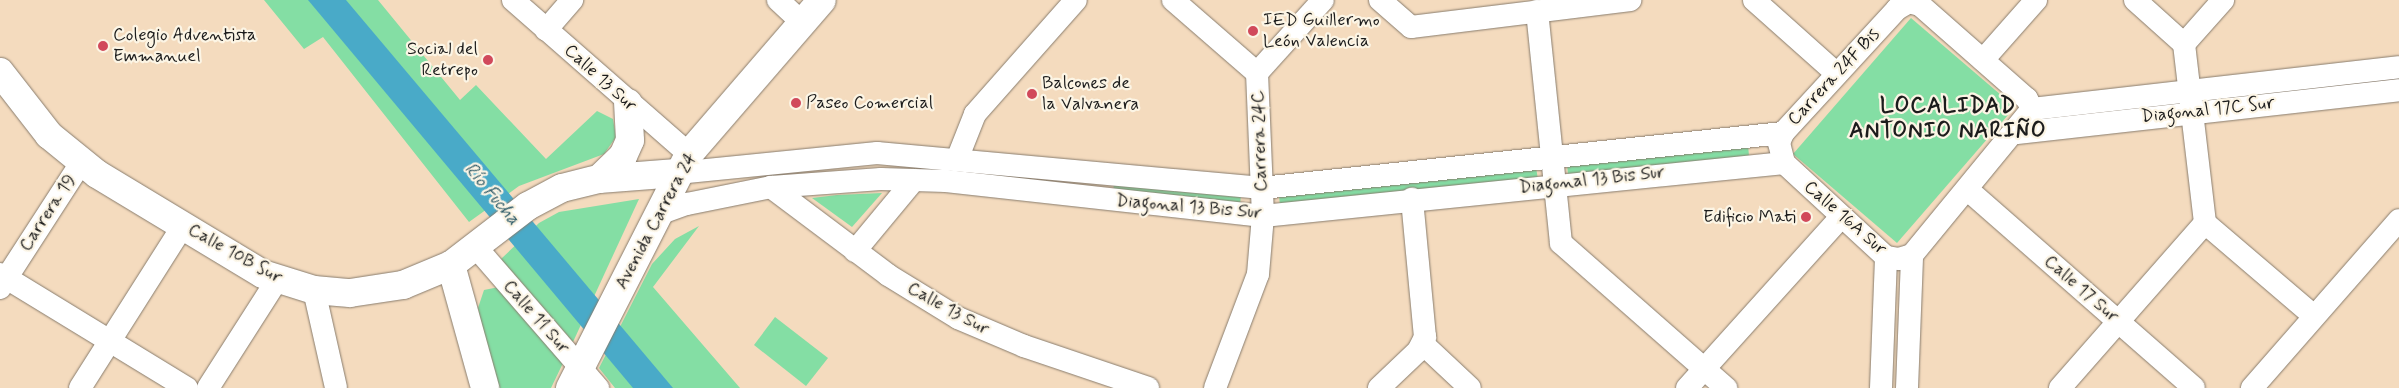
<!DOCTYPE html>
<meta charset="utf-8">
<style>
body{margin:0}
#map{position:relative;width:2399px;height:388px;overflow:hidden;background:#f4dbbe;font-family:Mynerve,sans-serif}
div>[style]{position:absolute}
.green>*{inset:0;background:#84dea4}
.water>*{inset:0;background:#49aac8}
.roads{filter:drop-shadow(0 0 1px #887c6d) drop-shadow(0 0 1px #887c6d)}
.minor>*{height:22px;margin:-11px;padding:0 11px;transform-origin:11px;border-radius:11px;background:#fff}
.major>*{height:28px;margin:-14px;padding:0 14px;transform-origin:14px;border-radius:14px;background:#fff}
.dots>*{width:14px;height:14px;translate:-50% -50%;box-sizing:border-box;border:2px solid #fcf5e5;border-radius:50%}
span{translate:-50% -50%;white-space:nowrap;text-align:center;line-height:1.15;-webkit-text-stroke:4.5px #fcf5e5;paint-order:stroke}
.poi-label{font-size:18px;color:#1c1c1c}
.left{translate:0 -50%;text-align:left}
.right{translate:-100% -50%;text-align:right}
.street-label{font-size:18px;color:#1c1c1c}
.water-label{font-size:19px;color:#305c69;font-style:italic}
.district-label{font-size:22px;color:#1c1c1c;font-weight:700;letter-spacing:1px}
</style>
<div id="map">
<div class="green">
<i style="clip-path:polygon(264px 0,378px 0,460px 100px,476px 85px,546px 159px,597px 111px,613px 119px,616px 137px,604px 154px,519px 186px,469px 222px,323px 37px,304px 49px)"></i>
<i style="clip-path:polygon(1911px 18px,2015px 107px,1897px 243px,1793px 154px)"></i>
<i style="clip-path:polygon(1748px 145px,1749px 156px,1568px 175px,1567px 163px)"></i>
<i style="clip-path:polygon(1536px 167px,1538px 180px,1280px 207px,1279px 194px)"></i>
<i style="clip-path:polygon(1114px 182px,1241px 194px,1240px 206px,1113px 194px)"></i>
<i style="clip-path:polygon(882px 193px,852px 227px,812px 198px,837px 195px)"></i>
<i style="clip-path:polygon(639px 199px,573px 342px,501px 259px,539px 223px,559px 212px)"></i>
<i style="clip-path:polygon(699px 226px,653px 287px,740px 388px,615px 388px,599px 368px,652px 264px,675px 239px)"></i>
<i style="clip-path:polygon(499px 287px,563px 363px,551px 388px,495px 388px,478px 308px,484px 290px)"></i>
<i style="clip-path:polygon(775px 317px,828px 358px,806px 386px,754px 345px)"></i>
</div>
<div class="water">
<i style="clip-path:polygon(308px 0,346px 0,673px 388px,633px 388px)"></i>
</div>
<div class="roads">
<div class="minor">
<i style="left:513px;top:0;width:234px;rotate:41.2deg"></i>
<i style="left:778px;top:0;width:33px;rotate:43deg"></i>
<i style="left:1173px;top:0;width:111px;rotate:41deg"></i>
<i style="left:1380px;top:0;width:41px;rotate:41.1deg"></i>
<i style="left:1411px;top:27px;width:221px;rotate:-7deg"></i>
<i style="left:1754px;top:0;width:111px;rotate:41.7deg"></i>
<i style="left:2135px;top:0;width:66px;rotate:41.9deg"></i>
<i style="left:2184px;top:44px;width:180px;rotate:83.3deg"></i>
<i style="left:1909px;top:2px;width:11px;rotate:15deg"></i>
<i style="left:1920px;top:5px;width:142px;rotate:41.3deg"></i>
<i style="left:2027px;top:99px;width:11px;rotate:63deg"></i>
<i style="left:2032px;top:109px;width:189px;rotate:129.4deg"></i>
<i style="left:1912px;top:255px;width:14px;rotate:163deg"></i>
<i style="left:1899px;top:259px;width:13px;rotate:-171deg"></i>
<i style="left:1886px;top:257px;width:139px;rotate:-137.3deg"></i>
<i style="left:1784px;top:163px;width:21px;rotate:-104deg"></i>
<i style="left:1779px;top:143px;width:11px;rotate:-68deg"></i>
<i style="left:1783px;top:133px;width:168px;rotate:-47.4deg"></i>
<i style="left:1897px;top:9px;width:14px;rotate:-30deg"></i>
<i style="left:1537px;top:11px;width:233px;rotate:84.1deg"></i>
<i style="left:1561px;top:243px;width:220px;rotate:41.3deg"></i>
<i style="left:546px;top:30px;width:40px;rotate:-49deg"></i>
<i style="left:2184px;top:44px;width:59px;rotate:-48.4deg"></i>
<i style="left:1983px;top:60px;width:80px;rotate:-48.5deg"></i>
<i style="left:2032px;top:109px;width:369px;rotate:-6.5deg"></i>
<i style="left:2017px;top:133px;width:384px;rotate:-6.4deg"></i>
<i style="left:958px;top:157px;width:46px;rotate:-68.4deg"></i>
<i style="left:975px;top:114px;width:152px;rotate:-48.5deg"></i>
<i style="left:677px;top:173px;width:201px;rotate:-5.7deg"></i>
<i style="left:877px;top:153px;width:387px;rotate:5.2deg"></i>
<i style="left:1262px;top:188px;width:524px;rotate:-6.03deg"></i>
<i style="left:771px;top:187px;width:146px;rotate:36.9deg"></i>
<i style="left:888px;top:275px;width:82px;rotate:31.6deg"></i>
<i style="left:958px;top:318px;width:72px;rotate:23deg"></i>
<i style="left:1024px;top:346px;width:131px;rotate:18.7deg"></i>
<i style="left:1968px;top:190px;width:300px;rotate:41.2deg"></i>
<i style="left:656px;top:215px;width:33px;rotate:-20deg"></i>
<i style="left:687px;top:204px;width:86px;rotate:-11.4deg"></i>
<i style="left:771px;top:187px;width:110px;rotate:-4.2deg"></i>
<i style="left:881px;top:179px;width:65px;rotate:1.8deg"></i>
<i style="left:946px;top:181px;width:319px;rotate:6.3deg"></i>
<i style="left:1263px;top:216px;width:524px;rotate:-5.81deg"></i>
<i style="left:2205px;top:223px;width:143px;rotate:40.5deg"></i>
<i style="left:475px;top:246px;width:188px;rotate:49.1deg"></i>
<i style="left:855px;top:251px;width:92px;rotate:-50.3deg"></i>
<i style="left:0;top:274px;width:219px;rotate:31.4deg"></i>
<i style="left:0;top:288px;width:149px;rotate:-57.1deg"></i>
<i style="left:314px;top:290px;width:100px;rotate:77.3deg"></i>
<i style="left:1423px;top:344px;width:64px;rotate:43.1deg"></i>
<i style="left:80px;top:388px;width:192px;rotate:-57.6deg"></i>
<i style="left:208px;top:388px;width:128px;rotate:-57.4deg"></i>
<i style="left:1215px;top:388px;width:122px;rotate:-69.3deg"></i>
<i style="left:1258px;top:274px;width:58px;rotate:-85.1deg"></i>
<i style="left:1263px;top:216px;width:143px;rotate:-92.4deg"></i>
<i style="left:1257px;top:73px;width:98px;rotate:-47.9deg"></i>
<i style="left:1379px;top:388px;width:54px;rotate:-43.5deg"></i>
<i style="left:1418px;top:351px;width:16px;rotate:-63deg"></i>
<i style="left:1425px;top:337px;width:139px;rotate:-95.4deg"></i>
<i style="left:1687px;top:388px;width:230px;rotate:-48deg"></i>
<i style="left:1881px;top:388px;width:131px;rotate:-87.8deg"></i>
<i style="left:1907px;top:388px;width:133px;rotate:-87.8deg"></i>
<i style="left:2060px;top:388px;width:220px;rotate:-48.7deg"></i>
<i style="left:2252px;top:388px;width:223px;rotate:-48.8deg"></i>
</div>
<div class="major">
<i style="left:0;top:72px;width:80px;rotate:52.1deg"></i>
<i style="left:49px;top:135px;width:62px;rotate:39.1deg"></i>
<i style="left:97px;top:174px;width:194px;rotate:31.1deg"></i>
<i style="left:263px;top:274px;width:53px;rotate:17.4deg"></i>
<i style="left:314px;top:290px;width:36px;rotate:5deg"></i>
<i style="left:350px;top:293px;width:54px;rotate:-8.6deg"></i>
<i style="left:403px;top:285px;width:52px;rotate:-22.6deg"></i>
<i style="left:451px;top:265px;width:97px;rotate:-37.5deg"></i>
<i style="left:528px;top:206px;width:38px;rotate:-28deg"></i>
<i style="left:562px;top:188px;width:38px;rotate:-14deg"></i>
<i style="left:599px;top:179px;width:78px;rotate:-4.4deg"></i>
<i style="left:599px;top:179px;width:33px;rotate:-44deg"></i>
<i style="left:623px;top:156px;width:17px;rotate:-66deg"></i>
<i style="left:630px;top:140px;width:37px;rotate:-93deg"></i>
<i style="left:451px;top:265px;width:128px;rotate:74.5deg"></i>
<i style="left:570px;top:388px;width:263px;rotate:-63deg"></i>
<i style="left:689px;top:154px;width:203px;rotate:-49.2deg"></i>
</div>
</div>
<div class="dots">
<i style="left:1253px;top:31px;background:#d1495b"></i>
<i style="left:103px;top:46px;background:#d1495b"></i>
<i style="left:488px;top:60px;background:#d1495b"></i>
<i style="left:1032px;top:94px;background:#d1495b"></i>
<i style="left:796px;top:103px;background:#d1495b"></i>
<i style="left:1806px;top:217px;background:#d1495b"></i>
</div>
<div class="poi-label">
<span class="left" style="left:1263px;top:31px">IED Guillermo<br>León Valencia</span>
<span class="left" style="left:113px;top:46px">Colegio Adventista<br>Emmanuel</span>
<span class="right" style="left:478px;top:60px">Social del<br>Retrepo</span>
<span class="left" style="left:1042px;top:94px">Balcones de<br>la Valvanera</span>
<span class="left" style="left:806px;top:103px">Paseo Comercial</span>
<span class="right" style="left:1796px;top:217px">Edificio Mati</span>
</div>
<div class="street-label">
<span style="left:1834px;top:77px;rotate:-47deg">Carrera 24F Bis</span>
<span style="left:600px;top:78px;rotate:42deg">Calle 13 Sur</span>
<span style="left:2208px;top:110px;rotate:-6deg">Diagonal 17C Sur</span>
<span style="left:1260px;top:141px;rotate:-92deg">Carrera 24C</span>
<span style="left:1592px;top:180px;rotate:-6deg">Diagonal 13 Bis Sur</span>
<span style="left:1189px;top:207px;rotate:5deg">Diagonal 13 Bis Sur</span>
<span style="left:48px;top:213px;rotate:-57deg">Carrera 19</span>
<span style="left:1845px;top:218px;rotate:41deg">Calle 16A Sur</span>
<span style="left:656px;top:221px;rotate:-62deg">Avenida Carrera 24</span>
<span style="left:235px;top:254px;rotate:29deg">Calle 10B Sur</span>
<span style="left:2081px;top:289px;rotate:41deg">Calle 17 Sur</span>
<span style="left:948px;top:309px;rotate:29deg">Calle 13 Sur</span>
<span style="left:536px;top:317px;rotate:49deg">Calle 11 Sur</span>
</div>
<div class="water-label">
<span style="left:492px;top:194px;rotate:50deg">Río Fucha</span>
</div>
<div class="district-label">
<span style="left:1948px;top:119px">LOCALIDAD<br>ANTONIO NARIÑO</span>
</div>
</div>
